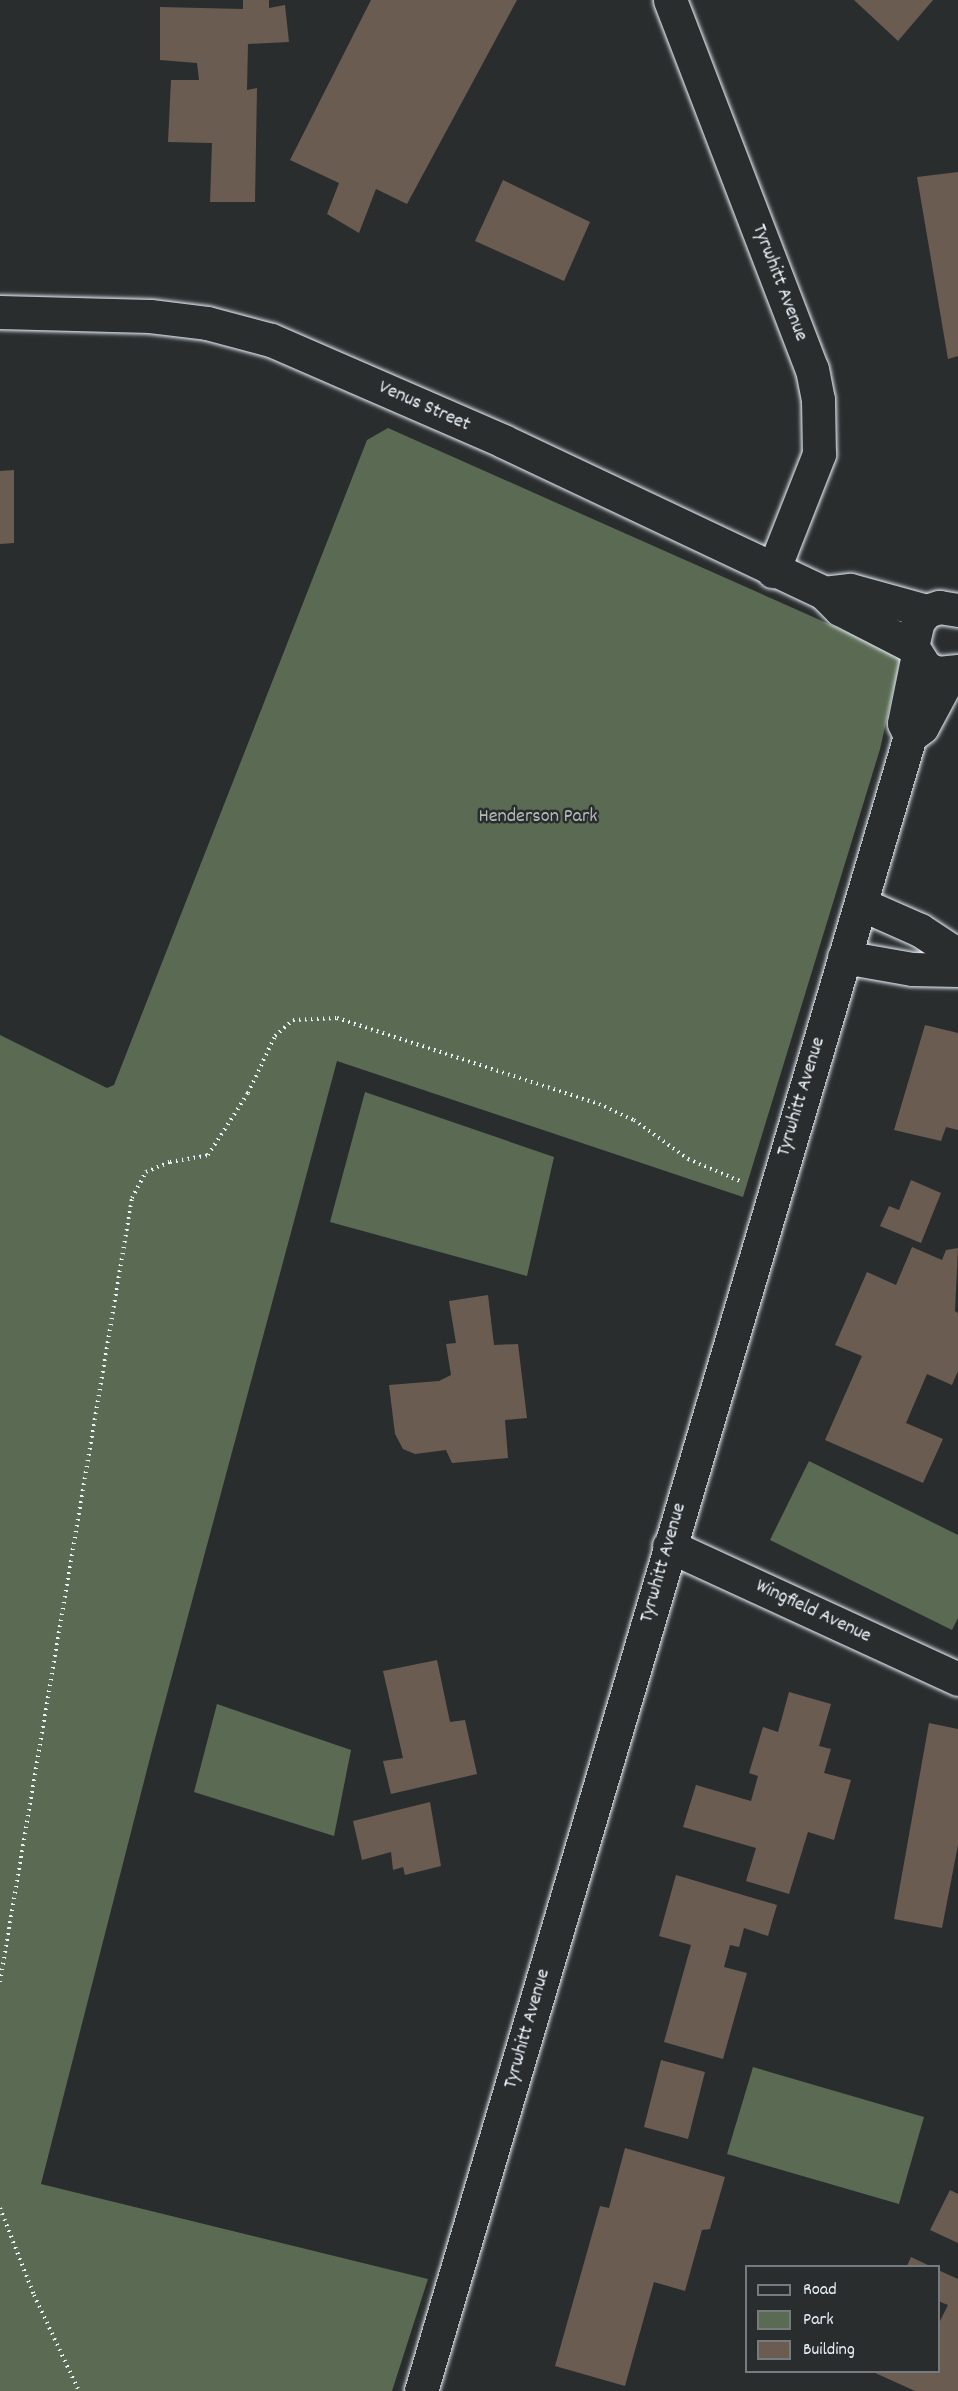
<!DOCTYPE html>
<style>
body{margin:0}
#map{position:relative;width:958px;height:2391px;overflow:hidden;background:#2a2d2e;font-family:Dekko,sans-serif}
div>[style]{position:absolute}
.green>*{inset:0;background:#5b6a52}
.building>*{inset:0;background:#6a5c51}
.path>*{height:4px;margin-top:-2px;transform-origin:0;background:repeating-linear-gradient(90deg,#e8f1f8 0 1.5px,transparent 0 6px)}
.roads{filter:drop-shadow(0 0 2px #e8f1f8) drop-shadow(0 0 2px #e8f1f8)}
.street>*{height:33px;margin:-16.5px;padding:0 16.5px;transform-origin:16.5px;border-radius:16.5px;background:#2a2d2e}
span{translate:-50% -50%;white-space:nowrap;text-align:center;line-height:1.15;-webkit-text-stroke:5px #2a2d2e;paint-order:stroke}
.street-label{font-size:20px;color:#e8f1f8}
.park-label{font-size:20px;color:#b0bbb6}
.legend{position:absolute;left:745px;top:2265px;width:195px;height:108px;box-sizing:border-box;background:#2a2d2e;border:2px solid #767b7f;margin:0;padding:8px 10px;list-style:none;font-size:18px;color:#e8f1f8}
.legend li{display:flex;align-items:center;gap:12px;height:30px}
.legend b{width:30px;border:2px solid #767b7f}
</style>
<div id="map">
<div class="green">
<i style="clip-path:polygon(388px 428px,901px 656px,880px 749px,743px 1197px,337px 1061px,152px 1750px,41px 2184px,428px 2279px,392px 2391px,0 2391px,0 1035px,107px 1088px,114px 1085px,367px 440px)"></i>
<i style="clip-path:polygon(365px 1092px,554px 1157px,527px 1276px,330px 1222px)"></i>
<i style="clip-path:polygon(809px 1461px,958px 1535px,958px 1618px,952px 1630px,770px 1540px)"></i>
<i style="clip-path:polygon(217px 1704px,351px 1750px,334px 1836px,194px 1792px)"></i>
<i style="clip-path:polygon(753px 2067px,924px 2117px,899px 2204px,727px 2154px)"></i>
</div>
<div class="building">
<i style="clip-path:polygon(243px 0,269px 0,269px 8px,285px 5px,289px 42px,248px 44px,247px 90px,257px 88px,255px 202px,210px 202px,212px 143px,168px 142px,171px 80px,199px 80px,197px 63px,160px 60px,160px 7px,243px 9px)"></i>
<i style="clip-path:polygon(371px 0,517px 0,407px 204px,376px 189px,359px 233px,327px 214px,339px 183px,290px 160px)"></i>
<i style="clip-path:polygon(854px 0,933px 0,898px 41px)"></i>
<i style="clip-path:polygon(958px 172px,958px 356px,948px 359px,917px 177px)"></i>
<i style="clip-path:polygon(503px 180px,590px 222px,564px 281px,475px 241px)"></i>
<i style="clip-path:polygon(14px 470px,14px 543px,0 544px,0 471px)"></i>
<i style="clip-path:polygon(925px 1025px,958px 1033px,958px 1130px,946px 1127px,941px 1141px,894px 1130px)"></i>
<i style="clip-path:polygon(911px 1180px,941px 1193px,921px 1243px,880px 1226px,889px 1206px,899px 1210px)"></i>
<i style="clip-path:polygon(912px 1247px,942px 1260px,946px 1250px,958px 1248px,955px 1311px,958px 1313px,958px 1371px,952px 1385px,927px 1374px,906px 1423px,943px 1439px,923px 1483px,825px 1440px,862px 1356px,835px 1345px,867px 1272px,896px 1285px)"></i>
<i style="clip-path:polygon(488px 1295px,494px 1345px,518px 1344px,527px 1418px,505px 1420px,508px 1458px,452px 1463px,446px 1450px,415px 1454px,403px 1449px,395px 1434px,389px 1385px,439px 1381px,451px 1375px,446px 1344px,456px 1343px,449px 1301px)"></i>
<i style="clip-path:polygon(437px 1660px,450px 1722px,465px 1720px,477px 1774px,391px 1794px,383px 1761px,403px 1758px,383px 1671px)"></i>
<i style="clip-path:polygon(789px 1692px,831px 1704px,819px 1746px,831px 1749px,824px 1773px,851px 1780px,834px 1840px,808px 1832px,789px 1894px,746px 1881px,756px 1848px,683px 1827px,696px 1785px,751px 1801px,758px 1776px,749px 1773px,763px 1727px,778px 1732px)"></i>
<i style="clip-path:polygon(929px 1723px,958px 1729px,958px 1845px,942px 1928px,894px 1919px)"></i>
<i style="clip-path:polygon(430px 1802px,441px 1866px,405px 1875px,403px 1867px,393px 1870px,391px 1852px,362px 1860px,353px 1821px)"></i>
<i style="clip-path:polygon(676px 1875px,777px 1905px,768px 1936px,744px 1928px,739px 1947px,730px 1945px,724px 1967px,747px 1973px,723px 2059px,664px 2042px,691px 1945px,659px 1936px)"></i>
<i style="clip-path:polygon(661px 2060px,705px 2072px,688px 2139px,644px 2127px)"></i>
<i style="clip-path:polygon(625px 2148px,725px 2177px,710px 2229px,702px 2230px,685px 2291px,654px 2282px,625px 2386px,555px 2366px,600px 2206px,609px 2208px)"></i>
<i style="clip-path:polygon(950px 2190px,958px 2194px,958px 2243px,930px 2230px)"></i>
<i style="clip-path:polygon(911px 2257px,930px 2266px,907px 2266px)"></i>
<i style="clip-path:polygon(938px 2270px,958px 2279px,958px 2391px,915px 2391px,873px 2372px,938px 2372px,938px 2325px,948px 2305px,938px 2301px)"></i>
</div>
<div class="path">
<i style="left:0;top:1982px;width:795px;rotate:-80.44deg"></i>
<i style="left:132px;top:1198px;width:30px;rotate:-62deg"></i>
<i style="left:146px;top:1172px;width:26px;rotate:-23deg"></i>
<i style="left:170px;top:1162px;width:39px;rotate:-10deg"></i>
<i style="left:208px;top:1155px;width:74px;rotate:-57.2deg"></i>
<i style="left:248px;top:1093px;width:63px;rotate:-64.7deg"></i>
<i style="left:275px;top:1036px;width:24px;rotate:-42deg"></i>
<i style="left:293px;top:1020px;width:44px;rotate:-2.6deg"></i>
<i style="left:337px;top:1018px;width:276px;rotate:18.2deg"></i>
<i style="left:599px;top:1104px;width:38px;rotate:25deg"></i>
<i style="left:634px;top:1120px;width:67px;rotate:35.8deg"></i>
<i style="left:688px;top:1159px;width:59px;rotate:23.1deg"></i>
<i style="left:0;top:2208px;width:93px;rotate:68.7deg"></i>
<i style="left:34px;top:2295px;width:106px;rotate:64.9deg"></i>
</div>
<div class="roads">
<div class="street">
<i style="left:670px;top:0;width:395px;rotate:69deg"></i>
<i style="left:812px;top:369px;width:31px;rotate:79deg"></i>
<i style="left:818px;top:399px;width:55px;rotate:89deg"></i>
<i style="left:819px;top:454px;width:126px;rotate:111.5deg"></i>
<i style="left:0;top:312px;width:150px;rotate:1.5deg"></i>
<i style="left:150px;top:316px;width:57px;rotate:7deg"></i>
<i style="left:207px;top:323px;width:66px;rotate:14.9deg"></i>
<i style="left:271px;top:340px;width:253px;rotate:23.5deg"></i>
<i style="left:503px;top:441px;width:355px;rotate:25.3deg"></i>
<i style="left:824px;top:593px;width:23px;rotate:45deg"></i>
<i style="left:840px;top:609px;width:81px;rotate:27.2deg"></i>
<i style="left:824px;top:593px;width:26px;rotate:-7deg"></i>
<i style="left:850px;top:590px;width:80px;rotate:15.3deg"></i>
<i style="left:958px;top:610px;width:19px;rotate:-171deg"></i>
<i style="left:939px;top:607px;width:13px;rotate:162deg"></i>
<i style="left:927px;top:611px;width:13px;rotate:132deg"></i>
<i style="left:918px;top:621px;width:26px;rotate:103deg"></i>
<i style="left:912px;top:646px;width:26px;rotate:58deg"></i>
<i style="left:926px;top:668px;width:13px;rotate:23deg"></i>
<i style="left:938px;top:673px;width:20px;rotate:-6deg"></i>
<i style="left:910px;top:736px;width:14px;rotate:-115deg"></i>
<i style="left:904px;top:723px;width:65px;rotate:-78.5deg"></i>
<i style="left:861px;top:904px;width:64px;rotate:23.8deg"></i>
<i style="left:920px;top:930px;width:45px;rotate:33.3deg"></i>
<i style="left:844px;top:957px;width:69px;rotate:10deg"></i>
<i style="left:912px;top:969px;width:46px;rotate:1.2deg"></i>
<i style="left:669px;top:1546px;width:318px;rotate:24.7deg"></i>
<i style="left:421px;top:2391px;width:1726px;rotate:-73.54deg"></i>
<i style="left:910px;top:736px;width:15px;rotate:-37deg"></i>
<i style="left:922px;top:727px;width:61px;rotate:-61.8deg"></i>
</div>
</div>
<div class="street-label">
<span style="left:779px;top:283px;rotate:69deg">Tyrwhitt Avenue</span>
<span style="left:424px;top:407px;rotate:24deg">Venus Street</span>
<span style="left:802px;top:1097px;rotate:-73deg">Tyrwhitt Avenue</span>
<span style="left:664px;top:1563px;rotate:-74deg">Tyrwhitt Avenue</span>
<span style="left:813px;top:1612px;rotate:25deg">Wingfield Avenue</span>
<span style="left:528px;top:2029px;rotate:-74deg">Tyrwhitt Avenue</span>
</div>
<div class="park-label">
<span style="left:538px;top:817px">Henderson Park</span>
</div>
<ul class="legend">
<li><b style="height:8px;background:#2a2d2e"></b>Road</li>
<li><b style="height:16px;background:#5b6a52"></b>Park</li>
<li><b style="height:16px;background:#6a5c51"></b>Building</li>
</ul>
</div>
